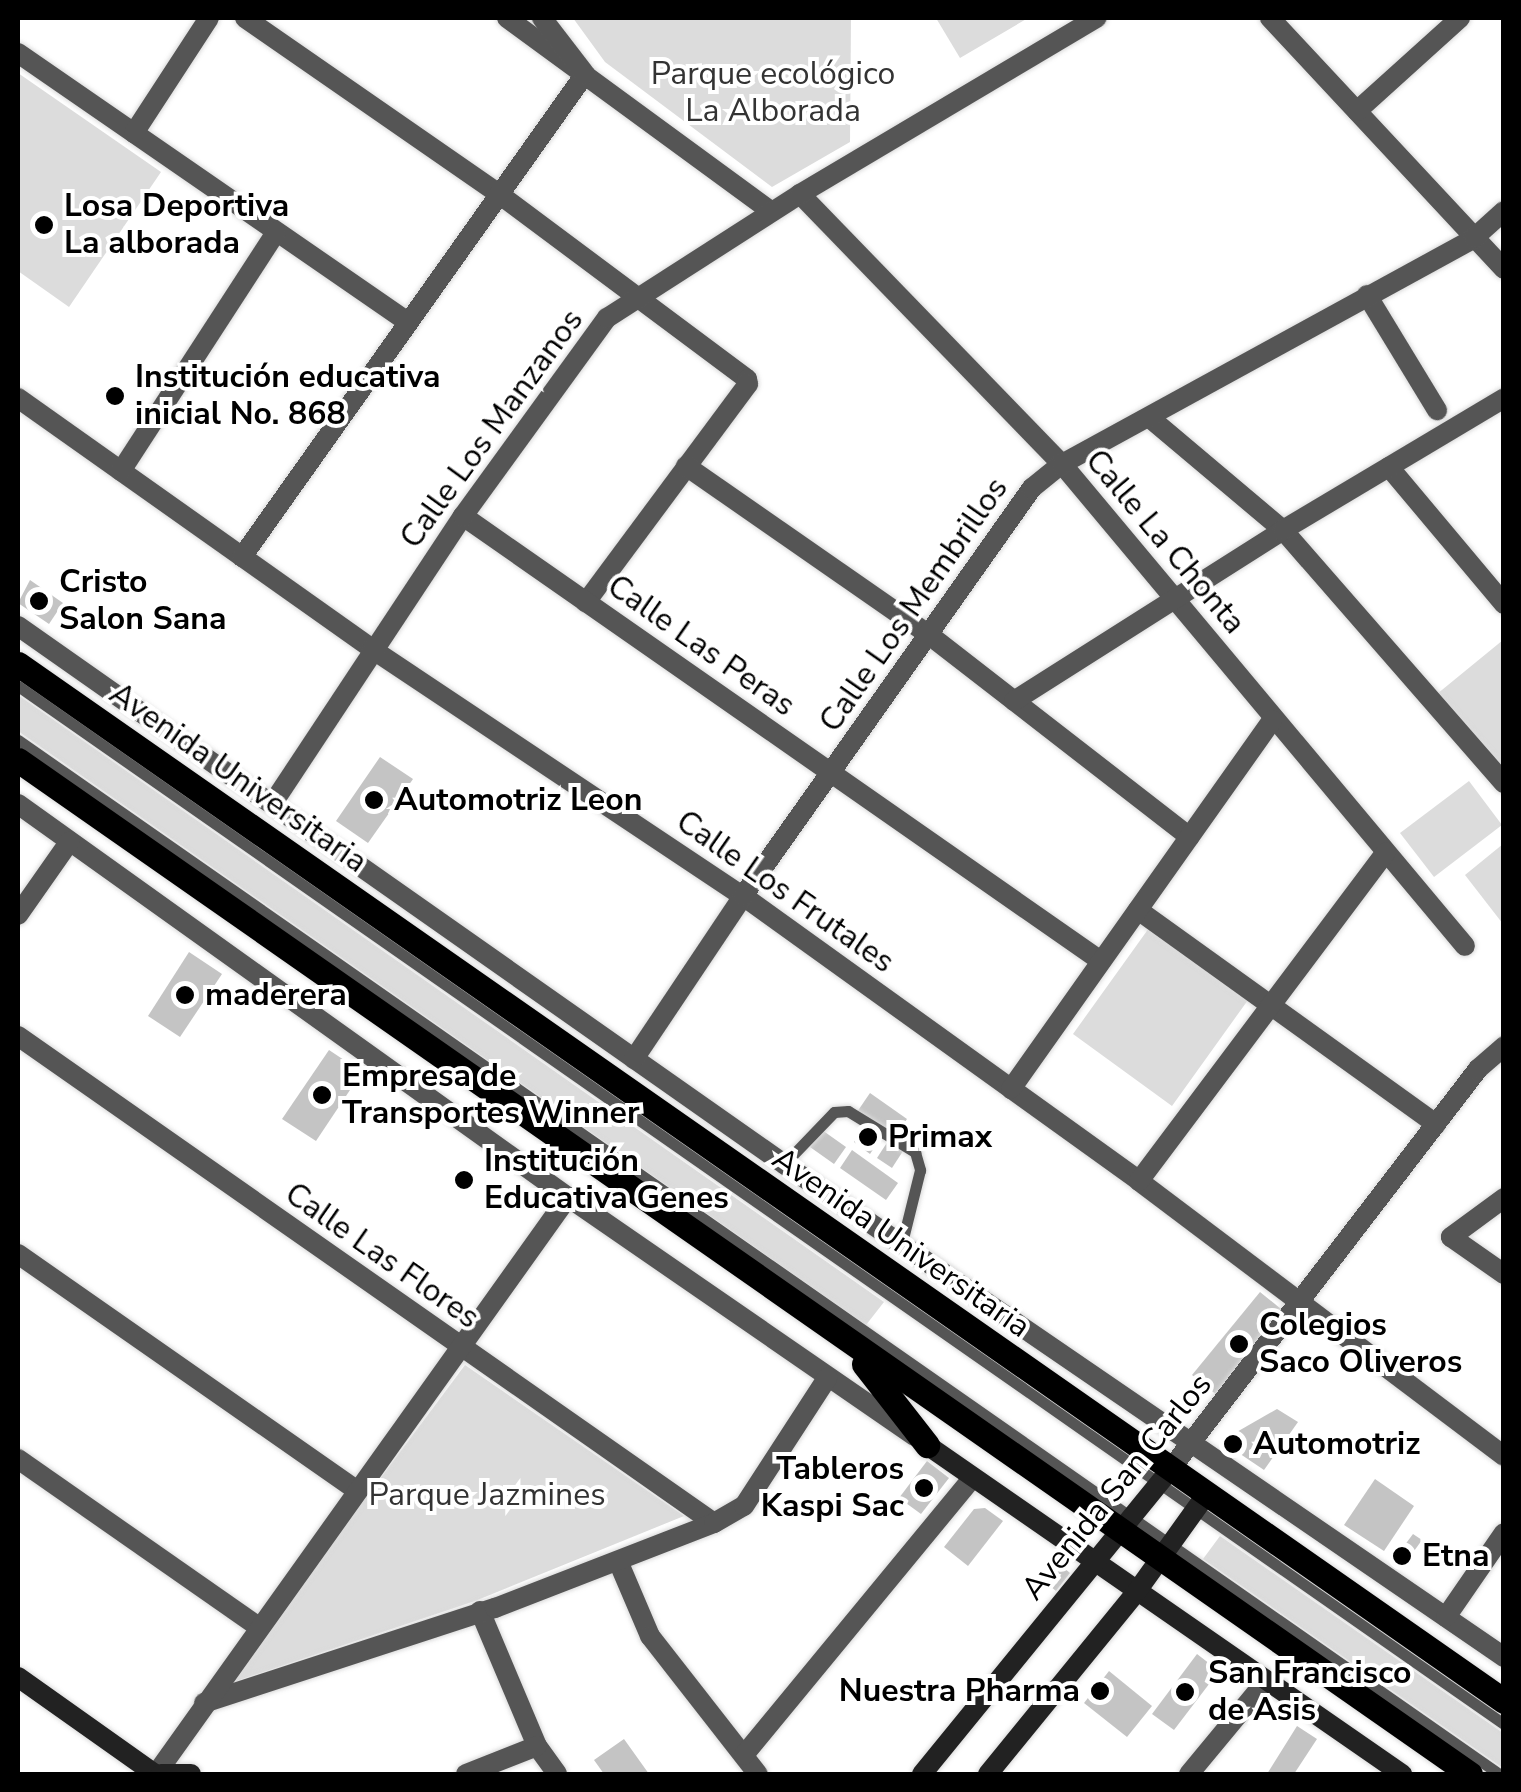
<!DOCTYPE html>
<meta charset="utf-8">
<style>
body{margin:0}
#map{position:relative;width:1521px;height:1792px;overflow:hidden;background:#fff;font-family:"Nunito Sans",sans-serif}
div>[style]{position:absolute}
.green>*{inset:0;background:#dcdcdc}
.building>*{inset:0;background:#c4c4c4}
.roads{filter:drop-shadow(0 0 2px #dbdbdb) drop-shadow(0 0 2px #dbdbdb)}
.lane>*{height:11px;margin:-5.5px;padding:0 5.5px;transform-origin:5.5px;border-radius:5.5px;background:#555}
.street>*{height:20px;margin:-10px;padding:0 10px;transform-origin:10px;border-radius:10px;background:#555}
.secondary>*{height:20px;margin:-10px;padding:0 10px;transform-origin:10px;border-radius:10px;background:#222}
.primary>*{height:25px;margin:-12.5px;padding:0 12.5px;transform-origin:12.5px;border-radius:12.5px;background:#000}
.dots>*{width:28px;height:28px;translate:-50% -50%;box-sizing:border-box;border:5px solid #fff;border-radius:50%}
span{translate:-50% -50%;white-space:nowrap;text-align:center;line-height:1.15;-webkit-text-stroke:8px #fff;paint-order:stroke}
.park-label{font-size:32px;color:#333}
.poi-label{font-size:32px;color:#000;font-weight:700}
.left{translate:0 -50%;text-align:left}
.right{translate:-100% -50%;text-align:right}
.street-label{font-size:32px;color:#000}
.frame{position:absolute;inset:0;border:20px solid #000;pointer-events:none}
</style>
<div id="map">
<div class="green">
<i style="clip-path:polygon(573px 18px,851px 18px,850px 142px,772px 187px,605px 62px)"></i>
<i style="clip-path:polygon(936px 18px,1028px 18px,960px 58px)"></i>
<i style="clip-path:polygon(18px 73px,161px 172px,69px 307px,18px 271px)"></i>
<i style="clip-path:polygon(1503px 640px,1503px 768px,1437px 694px)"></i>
<i style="clip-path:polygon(18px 695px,884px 1302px,866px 1325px,18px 731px)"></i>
<i style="clip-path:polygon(1469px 781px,1502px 825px,1434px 877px,1400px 833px)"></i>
<i style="clip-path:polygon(1503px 844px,1503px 924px,1465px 875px)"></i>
<i style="clip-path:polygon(1149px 928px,1248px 1000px,1172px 1106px,1073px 1034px)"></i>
<i style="clip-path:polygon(465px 1365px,684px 1516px,475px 1601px,227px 1684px)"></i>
<i style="clip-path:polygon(1220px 1536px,1503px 1733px,1503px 1768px,1203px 1559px)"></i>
</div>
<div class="building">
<i style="clip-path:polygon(30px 580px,63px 603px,49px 624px,18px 603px)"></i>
<i style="clip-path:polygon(380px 757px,413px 779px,368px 843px,336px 821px)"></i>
<i style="clip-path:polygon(189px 952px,222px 974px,180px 1037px,148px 1016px)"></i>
<i style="clip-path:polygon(329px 1050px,362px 1072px,316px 1141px,282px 1119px)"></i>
<i style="clip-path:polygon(870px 1093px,907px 1119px,894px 1138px,857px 1112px)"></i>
<i style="clip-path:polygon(865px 1125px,882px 1136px,870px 1154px,854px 1142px)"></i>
<i style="clip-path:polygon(822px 1130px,846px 1147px,834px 1164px,810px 1147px)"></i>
<i style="clip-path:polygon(888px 1141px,903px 1151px,892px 1168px,877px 1158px)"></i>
<i style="clip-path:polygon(852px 1150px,898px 1183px,886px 1200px,840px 1168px)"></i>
<i style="clip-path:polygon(1260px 1292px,1286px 1313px,1218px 1396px,1192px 1375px)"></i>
<i style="clip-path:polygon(1277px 1409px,1298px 1422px,1264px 1470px,1221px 1441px)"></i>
<i style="clip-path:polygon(927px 1461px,949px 1478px,921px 1514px,899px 1498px)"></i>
<i style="clip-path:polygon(1375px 1479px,1414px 1506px,1384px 1551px,1344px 1525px)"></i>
<i style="clip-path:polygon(985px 1508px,1003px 1521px,968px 1566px,944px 1547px,974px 1509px)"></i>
<i style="clip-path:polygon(1413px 1534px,1422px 1540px,1404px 1565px,1395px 1558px)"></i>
<i style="clip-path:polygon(1058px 1563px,1070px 1573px,1056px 1591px,1044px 1581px)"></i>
<i style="clip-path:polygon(1197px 1654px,1219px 1671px,1174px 1730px,1152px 1714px)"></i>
<i style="clip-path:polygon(1109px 1671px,1152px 1706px,1127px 1737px,1084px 1703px)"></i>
<i style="clip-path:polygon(1297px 1726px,1317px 1739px,1294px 1774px,1267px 1774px)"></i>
<i style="clip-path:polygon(624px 1739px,649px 1774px,604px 1774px,594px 1760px)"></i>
</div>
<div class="roads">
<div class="lane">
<i style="left:18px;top:686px;width:1813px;rotate:34.94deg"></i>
<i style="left:18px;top:740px;width:1806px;rotate:34.92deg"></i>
<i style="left:784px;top:1164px;width:72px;rotate:-46.1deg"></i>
<i style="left:834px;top:1112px;width:14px;rotate:-4deg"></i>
<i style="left:848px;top:1111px;width:79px;rotate:31.5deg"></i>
<i style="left:915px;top:1152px;width:19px;rotate:74deg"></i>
<i style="left:920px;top:1170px;width:75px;rotate:103.9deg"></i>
</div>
<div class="street">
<i style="left:245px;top:18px;width:309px;rotate:34.7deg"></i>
<i style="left:499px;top:194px;width:309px;rotate:36.7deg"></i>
<i style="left:747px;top:379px;width:5px;rotate:79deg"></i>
<i style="left:748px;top:384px;width:272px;rotate:126.6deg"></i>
<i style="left:507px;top:18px;width:328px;rotate:36.2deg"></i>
<i style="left:1270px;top:18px;width:343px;rotate:47deg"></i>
<i style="left:18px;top:53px;width:474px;rotate:34.6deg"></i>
<i style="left:1357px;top:111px;width:139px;rotate:-42.1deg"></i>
<i style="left:134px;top:133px;width:137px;rotate:-56.9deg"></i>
<i style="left:800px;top:194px;width:376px;rotate:45.9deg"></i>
<i style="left:1062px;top:464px;width:628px;rotate:50.1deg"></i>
<i style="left:1367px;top:295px;width:135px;rotate:58.7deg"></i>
<i style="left:18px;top:398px;width:434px;rotate:35.3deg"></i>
<i style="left:372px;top:649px;width:446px;rotate:33.7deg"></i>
<i style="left:743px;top:896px;width:488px;rotate:35.7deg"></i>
<i style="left:1139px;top:1181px;width:457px;rotate:37deg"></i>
<i style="left:1150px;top:418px;width:174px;rotate:40.1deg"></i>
<i style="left:1283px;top:530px;width:336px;rotate:48.9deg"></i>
<i style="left:686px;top:466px;width:295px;rotate:34.8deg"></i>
<i style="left:928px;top:634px;width:331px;rotate:37.8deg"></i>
<i style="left:1389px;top:467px;width:179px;rotate:50deg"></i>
<i style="left:121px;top:471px;width:285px;rotate:-57deg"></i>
<i style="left:463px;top:516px;width:778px;rotate:34.9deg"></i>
<i style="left:242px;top:557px;width:592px;rotate:-54.62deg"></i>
<i style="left:585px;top:74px;width:71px;rotate:-127.5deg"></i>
<i style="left:18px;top:626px;width:936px;rotate:35.08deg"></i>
<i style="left:784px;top:1164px;width:873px;rotate:34.4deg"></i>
<i style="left:1014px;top:701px;width:319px;rotate:-32.4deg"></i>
<i style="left:1283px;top:530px;width:257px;rotate:-30.8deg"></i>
<i style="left:273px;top:803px;width:344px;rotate:-56.5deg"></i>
<i style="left:463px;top:516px;width:245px;rotate:-54deg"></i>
<i style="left:607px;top:318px;width:229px;rotate:-32.7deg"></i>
<i style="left:800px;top:194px;width:345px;rotate:-30.7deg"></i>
<i style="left:18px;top:804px;width:676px;rotate:35.55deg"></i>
<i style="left:568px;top:1197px;width:421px;rotate:34.6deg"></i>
<i style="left:1138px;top:910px;width:367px;rotate:35.7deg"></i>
<i style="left:18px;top:915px;width:90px;rotate:-54.9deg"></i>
<i style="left:18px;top:1036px;width:849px;rotate:34.98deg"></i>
<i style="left:634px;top:1059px;width:196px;rotate:-56.2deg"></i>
<i style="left:743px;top:896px;width:500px;rotate:-54.7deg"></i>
<i style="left:1032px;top:488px;width:38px;rotate:-39deg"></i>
<i style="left:1062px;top:464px;width:470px;rotate:-28.7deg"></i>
<i style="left:1474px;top:238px;width:40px;rotate:-42deg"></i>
<i style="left:1011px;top:1089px;width:452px;rotate:-54.7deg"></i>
<i style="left:1139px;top:1181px;width:411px;rotate:-53.1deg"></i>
<i style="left:1504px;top:1198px;width:66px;rotate:143.7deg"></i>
<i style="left:1451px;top:1237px;width:65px;rotate:34.9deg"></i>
<i style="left:18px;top:1254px;width:414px;rotate:34.9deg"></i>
<i style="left:18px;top:1459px;width:294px;rotate:34.9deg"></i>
<i style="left:1170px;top:1470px;width:506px;rotate:-52.47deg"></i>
<i style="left:1478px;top:1069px;width:35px;rotate:-41deg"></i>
<i style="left:618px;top:1561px;width:82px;rotate:66.9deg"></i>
<i style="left:650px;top:1636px;width:175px;rotate:52deg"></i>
<i style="left:480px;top:1611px;width:147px;rotate:67.1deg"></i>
<i style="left:537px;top:1746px;width:34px;rotate:54deg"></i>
<i style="left:1446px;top:1617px;width:102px;rotate:-55.4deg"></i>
<i style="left:204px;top:1703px;width:306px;rotate:-18.1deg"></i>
<i style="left:495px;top:1608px;width:235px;rotate:-21.2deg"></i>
<i style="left:714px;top:1523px;width:34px;rotate:-30deg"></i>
<i style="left:744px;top:1506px;width:153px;rotate:-57deg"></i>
<i style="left:744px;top:1755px;width:359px;rotate:-50.5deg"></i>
<i style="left:156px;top:1774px;width:709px;rotate:-54.47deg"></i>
<i style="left:466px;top:1774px;width:76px;rotate:-21.5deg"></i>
<i style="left:1189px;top:1774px;width:121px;rotate:-50.4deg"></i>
</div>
<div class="secondary">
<i style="left:927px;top:1445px;width:578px;rotate:34.71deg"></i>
<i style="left:18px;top:1677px;width:168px;rotate:35.3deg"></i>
<i style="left:161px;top:1774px;width:30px"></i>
<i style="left:922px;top:1774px;width:392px;rotate:-50.8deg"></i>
<i style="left:988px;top:1774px;width:236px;rotate:-50.8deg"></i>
<i style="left:1137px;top:1591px;width:118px;rotate:-54.3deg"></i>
</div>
<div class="primary">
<i style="left:18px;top:664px;width:1812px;rotate:34.91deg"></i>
<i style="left:18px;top:760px;width:1771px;rotate:34.93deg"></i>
<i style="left:864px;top:1364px;width:103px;rotate:52.1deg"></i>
</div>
</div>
<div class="dots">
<i style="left:44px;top:225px;background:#000"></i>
<i style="left:115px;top:396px;background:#000"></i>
<i style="left:39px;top:601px;background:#000"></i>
<i style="left:374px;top:800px;background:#000"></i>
<i style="left:185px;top:995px;background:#000"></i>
<i style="left:322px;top:1095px;background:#000"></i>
<i style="left:868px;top:1137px;background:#000"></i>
<i style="left:464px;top:1180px;background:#000"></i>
<i style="left:1239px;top:1344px;background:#000"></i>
<i style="left:1233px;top:1444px;background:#000"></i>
<i style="left:924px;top:1488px;background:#000"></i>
<i style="left:1402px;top:1556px;background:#000"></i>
<i style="left:1100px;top:1691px;background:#000"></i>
<i style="left:1185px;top:1692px;background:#000"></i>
</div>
<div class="park-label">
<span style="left:773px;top:93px">Parque ecológico<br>La Alborada</span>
<span style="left:487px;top:1495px">Parque Jazmines</span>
</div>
<div class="poi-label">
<span class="left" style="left:64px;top:225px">Losa Deportiva<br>La alborada</span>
<span class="left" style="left:135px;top:396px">Institución educativa<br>inicial No. 868</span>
<span class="left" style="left:59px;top:601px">Cristo<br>Salon Sana</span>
<span class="left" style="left:394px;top:800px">Automotriz Leon</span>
<span class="left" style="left:205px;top:995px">maderera</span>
<span class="left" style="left:342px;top:1095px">Empresa de<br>Transportes Winner</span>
<span class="left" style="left:888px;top:1137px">Primax</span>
<span class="left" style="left:484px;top:1180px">Institución<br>Educativa Genes</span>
<span class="left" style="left:1259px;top:1344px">Colegios<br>Saco Oliveros</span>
<span class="left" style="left:1253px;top:1444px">Automotriz</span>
<span class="right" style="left:904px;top:1488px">Tableros<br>Kaspi Sac</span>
<span class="left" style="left:1422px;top:1556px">Etna</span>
<span class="left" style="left:1208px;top:1692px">San Francisco<br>de Asis</span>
<span class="right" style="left:1080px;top:1691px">Nuestra Pharma</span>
</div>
<div class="street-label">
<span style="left:492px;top:429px;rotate:-54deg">Calle Los Manzanos</span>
<span style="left:1165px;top:542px;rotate:50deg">Calle La Chonta</span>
<span style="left:914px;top:605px;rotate:-55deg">Calle Los Membrillos</span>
<span style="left:701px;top:646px;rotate:35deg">Calle Las Peras</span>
<span style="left:238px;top:778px;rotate:35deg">Avenida Universitaria</span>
<span style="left:785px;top:892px;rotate:35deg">Calle Los Frutales</span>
<span style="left:901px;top:1243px;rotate:35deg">Avenida Universitaria</span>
<span style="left:382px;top:1256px;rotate:35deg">Calle Las Flores</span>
<span style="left:1117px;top:1487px;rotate:-51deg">Avenida San Carlos</span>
</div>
<div class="frame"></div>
</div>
